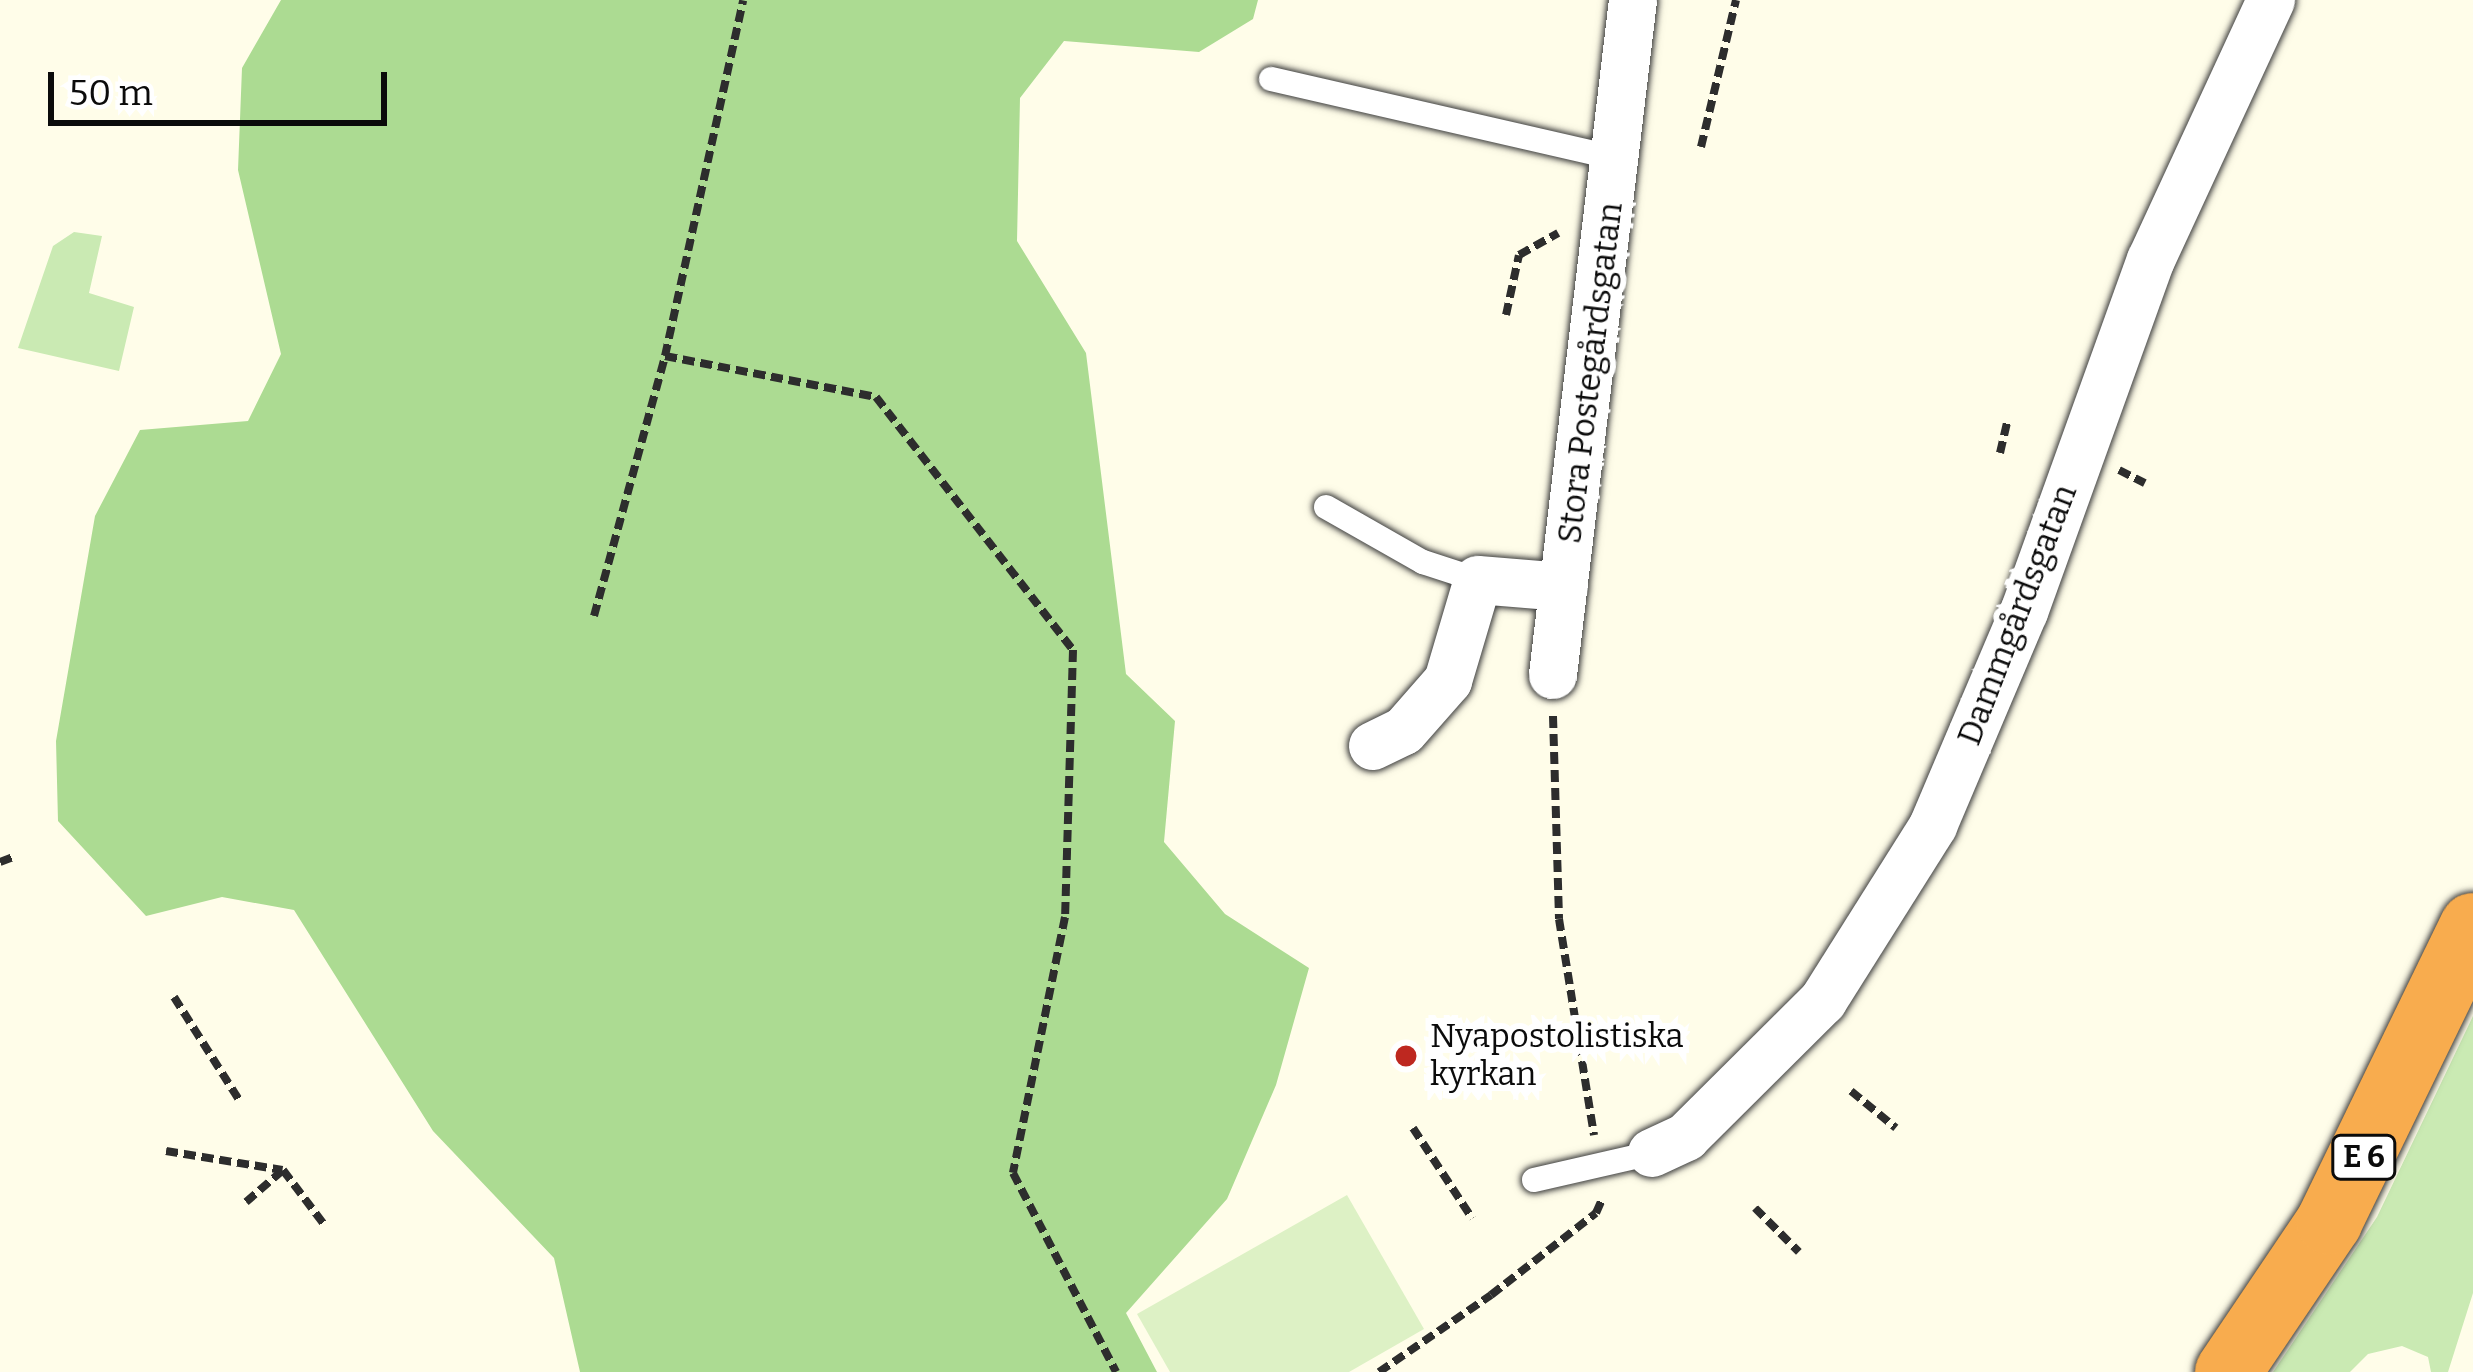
<!DOCTYPE html>
<meta charset="utf-8">
<style>
body{margin:0}
#map{position:relative;width:2473px;height:1372px;overflow:hidden;background:#fffde9;font-family:Bitter,serif}
div>[style]{position:absolute}
.green>*{inset:0;background:#caeab3}
.forest>*{inset:0;background:#acdb92}
.pitch>*{inset:0;background:#ddf1c5}
.path>*{height:8px;margin-top:-4px;transform-origin:0;background:repeating-linear-gradient(90deg,#2d2d2d 0 12px,transparent 0 18px)}
.roads{filter:drop-shadow(0 0 3px #3e3e3e) drop-shadow(0 0 3px #3e3e3e)}
.lane>*{height:24px;margin:-12px;padding:0 12px;transform-origin:12px;border-radius:12px;background:#fff}
.street>*{height:48px;margin:-24px;padding:0 24px;transform-origin:24px;border-radius:24px;background:#fff}
.highway>*{height:66px;margin:-33px;padding:0 33px;transform-origin:33px;border-radius:33px;background:#f8ac4e}
.dots>*{width:33px;height:33px;translate:-50% -50%;box-sizing:border-box;border:6px solid #fff;border-radius:50%}
span{translate:-50% -50%;white-space:nowrap;text-align:center;line-height:1.15;-webkit-text-stroke:12px #fff;paint-order:stroke}
.shield-label span{padding:3px 9px;background:#fff;border:3px solid;border-radius:9px;-webkit-text-stroke-width:0}
.shield-label{font-size:30px;color:#0b0b0b;font-weight:700}
.street-label{font-size:33px;color:#0b0b0b}
.poi-label{font-size:33px;color:#0b0b0b}
.left{translate:0 -50%;text-align:left}
.scale{position:absolute;left:48px;top:72px;width:339px;height:54px;box-sizing:border-box;border:6px solid #0b0b0b;border-top:0;padding-left:15px;font-size:36px;line-height:42px;white-space:nowrap;color:#0b0b0b;-webkit-text-stroke:9px #fff;paint-order:stroke}
</style>
<div id="map">
<div class="green">
<i style="clip-path:polygon(74px 232px,102px 236px,89px 293px,134px 307px,119px 371px,18px 348px,53px 246px)"></i>
<i style="clip-path:polygon(2473px 1016px,2473px 1293px,2448px 1372px,2431px 1372px,2428px 1357px,2402px 1346px,2368px 1354px,2350px 1372px,2273px 1372px,2377px 1217px)"></i>
</div>
<div class="forest">
<i style="clip-path:polygon(281px 0,1258px 0,1253px 19px,1199px 52px,1064px 41px,1020px 98px,1017px 241px,1086px 353px,1126px 674px,1175px 721px,1164px 842px,1225px 914px,1309px 968px,1276px 1085px,1227px 1199px,1126px 1313px,1157px 1372px,580px 1372px,554px 1258px,433px 1131px,294px 910px,222px 897px,146px 916px,58px 821px,56px 741px,95px 516px,140px 430px,248px 421px,281px 354px,238px 170px,242px 68px)"></i>
</div>
<div class="pitch">
<i style="clip-path:polygon(1347px 1195px,1424px 1329px,1349px 1372px,1170px 1372px,1137px 1314px)"></i>
</div>
<div class="path">
<i style="left:1701px;top:147px;width:151px;rotate:-76.6deg"></i>
<i style="left:1506px;top:315px;width:61px;rotate:-77.8deg"></i>
<i style="left:1519px;top:255px;width:45px;rotate:-29.4deg"></i>
<i style="left:665px;top:356px;width:215px;rotate:11deg"></i>
<i style="left:876px;top:397px;width:321px;rotate:52.1deg"></i>
<i style="left:1073px;top:650px;width:267px;rotate:91.7deg"></i>
<i style="left:1065px;top:917px;width:261px;rotate:101.5deg"></i>
<i style="left:1013px;top:1173px;width:224px;rotate:62.6deg"></i>
<i style="left:2000px;top:453px;width:35px;rotate:-77deg"></i>
<i style="left:2119px;top:470px;width:29px;rotate:27deg"></i>
<i style="left:594px;top:616px;width:270px;rotate:-74.7deg"></i>
<i style="left:665px;top:356px;width:364px;rotate:-77.6deg"></i>
<i style="left:1553px;top:716px;width:203px;rotate:88.3deg"></i>
<i style="left:1559px;top:919px;width:219px;rotate:80.8deg"></i>
<i style="left:0;top:862px;width:14px;rotate:-21deg"></i>
<i style="left:174px;top:997px;width:122px;rotate:57.7deg"></i>
<i style="left:1851px;top:1091px;width:58px;rotate:39.4deg"></i>
<i style="left:1413px;top:1128px;width:108px;rotate:56.8deg"></i>
<i style="left:166px;top:1151px;width:118px;rotate:9.3deg"></i>
<i style="left:246px;top:1202px;width:49px;rotate:-40.9deg"></i>
<i style="left:283px;top:1170px;width:71px;rotate:53deg"></i>
<i style="left:1755px;top:1208px;width:62px;rotate:45deg"></i>
<i style="left:1379px;top:1372px;width:136px;rotate:-34.5deg"></i>
<i style="left:1491px;top:1295px;width:133px;rotate:-38deg"></i>
<i style="left:1596px;top:1213px;width:17px;rotate:-66deg"></i>
</div>
<div class="roads">
<div class="lane">
<i style="left:1271px;top:79px;width:355px;rotate:12.9deg"></i>
<i style="left:1326px;top:507px;width:112px;rotate:29.6deg"></i>
<i style="left:1423px;top:562px;width:58px;rotate:18.1deg"></i>
<i style="left:1534px;top:1180px;width:121px;rotate:-12.9deg"></i>
</div>
<div class="street">
<i style="left:1553px;top:675px;width:680px;rotate:-83.24deg"></i>
<i style="left:1373px;top:746px;width:34px;rotate:-26deg"></i>
<i style="left:1404px;top:731px;width:67px;rotate:-48.7deg"></i>
<i style="left:1448px;top:681px;width:105px;rotate:-73.5deg"></i>
<i style="left:1478px;top:580px;width:86px;rotate:4.7deg"></i>
<i style="left:1652px;top:1153px;width:38px;rotate:-25deg"></i>
<i style="left:1686px;top:1137px;width:193px;rotate:-44.8deg"></i>
<i style="left:1823px;top:1001px;width:207px;rotate:-57.8deg"></i>
<i style="left:1933px;top:826px;width:233px;rotate:-67deg"></i>
<i style="left:2024px;top:612px;width:374px;rotate:-70.2deg"></i>
<i style="left:2151px;top:260px;width:286px;rotate:-65.2deg"></i>
</div>
<div class="highway">
<i style="left:2228px;top:1372px;width:181px;rotate:-56deg"></i>
<i style="left:2329px;top:1222px;width:329px;rotate:-64.1deg"></i>
</div>
</div>
<div class="dots">
<i style="left:1406px;top:1056px;background:#be2820"></i>
</div>
<div class="shield-label">
<span style="left:2364px;top:1157px">E 6</span>
</div>
<div class="street-label">
<span style="left:1591px;top:373px;rotate:-83deg">Stora Postegårdsgatan</span>
<span style="left:2018px;top:615px;rotate:-69deg">Dammgårdsgatan</span>
</div>
<div class="poi-label">
<span class="left" style="left:1430px;top:1056px">Nyapostolistiska<br>kyrkan</span>
</div>
<div class="scale">50 m</div>
</div>
